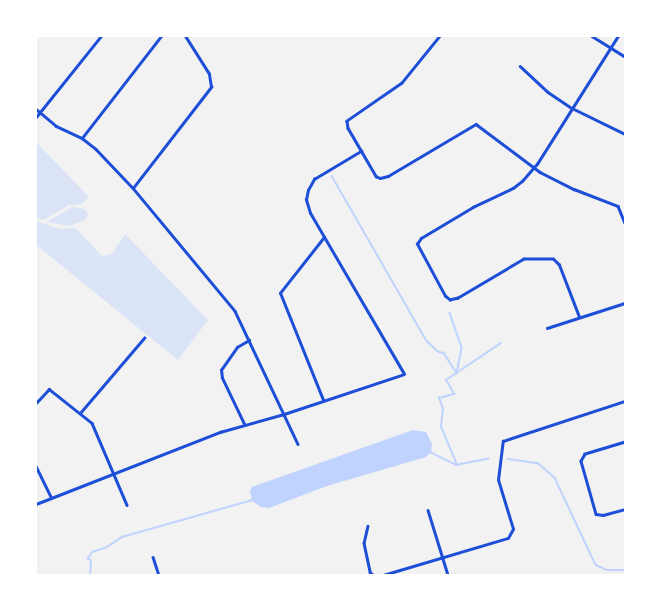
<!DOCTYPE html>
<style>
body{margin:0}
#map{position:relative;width:661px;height:611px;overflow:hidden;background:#f2f2f2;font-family:"Roboto Condensed",sans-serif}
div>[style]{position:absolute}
.green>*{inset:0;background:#dbe4f7}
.water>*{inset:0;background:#bfd3fe}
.stream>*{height:1.5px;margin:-0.75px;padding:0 0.75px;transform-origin:0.75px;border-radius:0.75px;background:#bfd3fe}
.minor>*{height:2.5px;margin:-1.25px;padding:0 1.25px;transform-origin:1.25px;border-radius:1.25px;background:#1d4ed8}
.tertiary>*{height:3px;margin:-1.5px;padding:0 1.5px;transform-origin:1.5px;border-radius:1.5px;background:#1d4ed8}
span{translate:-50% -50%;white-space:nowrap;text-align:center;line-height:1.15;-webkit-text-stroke:3.5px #fff;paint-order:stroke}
.frame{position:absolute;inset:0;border:37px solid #fff;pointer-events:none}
</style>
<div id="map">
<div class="green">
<i style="clip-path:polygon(36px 142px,89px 197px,82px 204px,69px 205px,44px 220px,36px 218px)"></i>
<i style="clip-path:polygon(72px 207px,85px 209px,88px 215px,85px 220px,69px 226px,47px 222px)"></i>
<i style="clip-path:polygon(36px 221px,60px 229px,75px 228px,102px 256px,112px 254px,125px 234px,208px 320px,178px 360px,36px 245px)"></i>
</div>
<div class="water">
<i style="clip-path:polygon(413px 430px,426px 432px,432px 444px,431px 452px,426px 457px,327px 486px,269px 508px,261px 507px,252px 501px,250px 491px,252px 487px)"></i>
</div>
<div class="stream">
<i style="left:332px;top:176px;width:190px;rotate:60.1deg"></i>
<i style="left:427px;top:341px;width:16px;rotate:43deg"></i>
<i style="left:439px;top:352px;width:5px;rotate:11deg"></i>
<i style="left:444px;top:353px;width:24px;rotate:57deg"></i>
<i style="left:450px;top:313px;width:37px;rotate:71deg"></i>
<i style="left:462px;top:348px;width:25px;rotate:101deg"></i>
<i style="left:430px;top:452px;width:30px;rotate:26deg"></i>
<i style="left:489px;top:459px;width:33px;rotate:169deg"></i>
<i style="left:457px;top:465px;width:41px;rotate:-112.8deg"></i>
<i style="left:441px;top:427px;width:18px;rotate:-84deg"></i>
<i style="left:443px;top:409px;width:12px;rotate:-110deg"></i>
<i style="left:439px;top:398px;width:16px;rotate:-15deg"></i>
<i style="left:454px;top:394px;width:16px;rotate:-120deg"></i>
<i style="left:446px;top:380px;width:66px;rotate:-33.9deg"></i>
<i style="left:508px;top:459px;width:30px;rotate:8deg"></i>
<i style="left:538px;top:463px;width:23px;rotate:41deg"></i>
<i style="left:555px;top:478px;width:96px;rotate:64.8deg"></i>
<i style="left:596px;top:565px;width:12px;rotate:24deg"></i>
<i style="left:607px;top:570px;width:18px"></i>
<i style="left:90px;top:575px;width:14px;rotate:-86deg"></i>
<i style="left:91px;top:561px;width:4px;rotate:-146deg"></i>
<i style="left:88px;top:559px;width:8px;rotate:-60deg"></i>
<i style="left:92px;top:552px;width:16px;rotate:-18deg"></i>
<i style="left:107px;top:547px;width:18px;rotate:-34deg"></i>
<i style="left:122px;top:537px;width:136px;rotate:-15.8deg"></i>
</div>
<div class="minor">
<i style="left:440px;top:36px;width:60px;rotate:129deg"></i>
<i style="left:402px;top:83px;width:67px;rotate:145.4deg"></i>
<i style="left:347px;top:121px;width:7px;rotate:82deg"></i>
<i style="left:348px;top:128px;width:56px;rotate:59.7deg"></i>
<i style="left:376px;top:176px;width:4px;rotate:27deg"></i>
<i style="left:380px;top:178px;width:8px;rotate:-14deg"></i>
<i style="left:388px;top:176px;width:102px;rotate:-30.6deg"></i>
<i style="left:476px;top:124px;width:80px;rotate:36.9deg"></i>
<i style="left:540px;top:172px;width:38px;rotate:27deg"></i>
<i style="left:574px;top:189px;width:47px;rotate:21.1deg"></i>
<i style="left:618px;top:206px;width:18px;rotate:68deg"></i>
<i style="left:592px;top:36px;width:39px;rotate:32deg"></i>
<i style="left:520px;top:66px;width:38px;rotate:43deg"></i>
<i style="left:548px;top:92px;width:29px;rotate:34deg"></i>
<i style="left:572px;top:108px;width:59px;rotate:26.1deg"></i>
<i style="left:36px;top:109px;width:26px;rotate:40deg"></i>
<i style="left:56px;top:126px;width:29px;rotate:25deg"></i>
<i style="left:82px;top:138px;width:18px;rotate:38deg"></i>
<i style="left:96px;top:149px;width:54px;rotate:46.5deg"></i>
<i style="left:133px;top:188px;width:160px;rotate:50.3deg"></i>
<i style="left:235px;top:311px;width:147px;rotate:64.7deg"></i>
<i style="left:82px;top:138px;width:129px;rotate:-52.2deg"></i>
<i style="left:133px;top:188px;width:128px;rotate:-52.3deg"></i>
<i style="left:211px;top:87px;width:13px;rotate:-99deg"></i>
<i style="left:209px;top:74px;width:45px;rotate:-122.3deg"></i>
<i style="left:579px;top:317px;width:56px;rotate:-111deg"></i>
<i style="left:559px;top:265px;width:8px;rotate:-135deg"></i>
<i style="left:553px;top:259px;width:29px;rotate:180deg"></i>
<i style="left:524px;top:259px;width:77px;rotate:149.4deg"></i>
<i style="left:458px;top:298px;width:8px;rotate:166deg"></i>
<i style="left:450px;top:300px;width:6px;rotate:-141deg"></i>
<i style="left:445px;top:296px;width:59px;rotate:-118.3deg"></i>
<i style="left:417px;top:244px;width:7px;rotate:-56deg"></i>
<i style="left:421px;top:238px;width:61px;rotate:-30.8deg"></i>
<i style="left:473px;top:207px;width:44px;rotate:-25.4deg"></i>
<i style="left:513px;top:188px;width:11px;rotate:-38deg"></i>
<i style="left:522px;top:181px;width:23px;rotate:-49deg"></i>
<i style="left:537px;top:164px;width:151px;rotate:-57.7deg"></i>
<i style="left:547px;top:328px;width:82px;rotate:-17.8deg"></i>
<i style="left:323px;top:400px;width:115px;rotate:-111.9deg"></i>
<i style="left:280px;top:293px;width:71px;rotate:-51.8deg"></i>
<i style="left:36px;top:403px;width:19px;rotate:-47deg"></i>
<i style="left:49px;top:389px;width:55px;rotate:38.3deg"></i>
<i style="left:92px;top:423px;width:89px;rotate:66.9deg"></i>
<i style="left:80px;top:413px;width:99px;rotate:-49.5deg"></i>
<i style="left:244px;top:424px;width:51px;rotate:-115.6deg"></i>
<i style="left:222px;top:378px;width:8px;rotate:-97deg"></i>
<i style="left:221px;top:370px;width:28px;rotate:-55deg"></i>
<i style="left:237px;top:347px;width:14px;rotate:-30deg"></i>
<i style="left:625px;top:442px;width:42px;rotate:163.3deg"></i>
<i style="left:585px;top:454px;width:8px;rotate:120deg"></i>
<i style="left:581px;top:461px;width:55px;rotate:74.2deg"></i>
<i style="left:596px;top:514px;width:7px;rotate:8deg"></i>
<i style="left:603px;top:515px;width:23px;rotate:-15deg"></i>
<i style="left:36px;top:466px;width:34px;rotate:64deg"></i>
<i style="left:36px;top:504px;width:198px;rotate:-21.4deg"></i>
<i style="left:220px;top:432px;width:66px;rotate:-15.7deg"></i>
<i style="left:284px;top:414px;width:126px;rotate:-18.4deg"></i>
<i style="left:404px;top:374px;width:186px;rotate:-120.3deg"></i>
<i style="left:310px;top:213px;width:14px;rotate:-107deg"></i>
<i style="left:306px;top:200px;width:10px;rotate:-79deg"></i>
<i style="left:308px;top:190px;width:13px;rotate:-61deg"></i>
<i style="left:314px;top:179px;width:55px;rotate:-30.8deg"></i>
<i style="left:428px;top:510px;width:68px;rotate:72.9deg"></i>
<i style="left:368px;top:526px;width:17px;rotate:103deg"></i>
<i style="left:364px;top:543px;width:30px;rotate:78deg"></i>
<i style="left:370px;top:572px;width:4px;rotate:45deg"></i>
<i style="left:153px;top:557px;width:19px;rotate:72deg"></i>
<i style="left:383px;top:575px;width:130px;rotate:-16.5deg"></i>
<i style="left:508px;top:538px;width:10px;rotate:-61deg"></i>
<i style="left:513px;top:529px;width:51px;rotate:-107deg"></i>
<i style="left:498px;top:480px;width:39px;rotate:-83deg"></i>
<i style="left:503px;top:441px;width:128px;rotate:-18.2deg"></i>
</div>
<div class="tertiary">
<i style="left:36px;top:117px;width:104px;rotate:-51.3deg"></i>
</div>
<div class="frame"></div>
</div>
